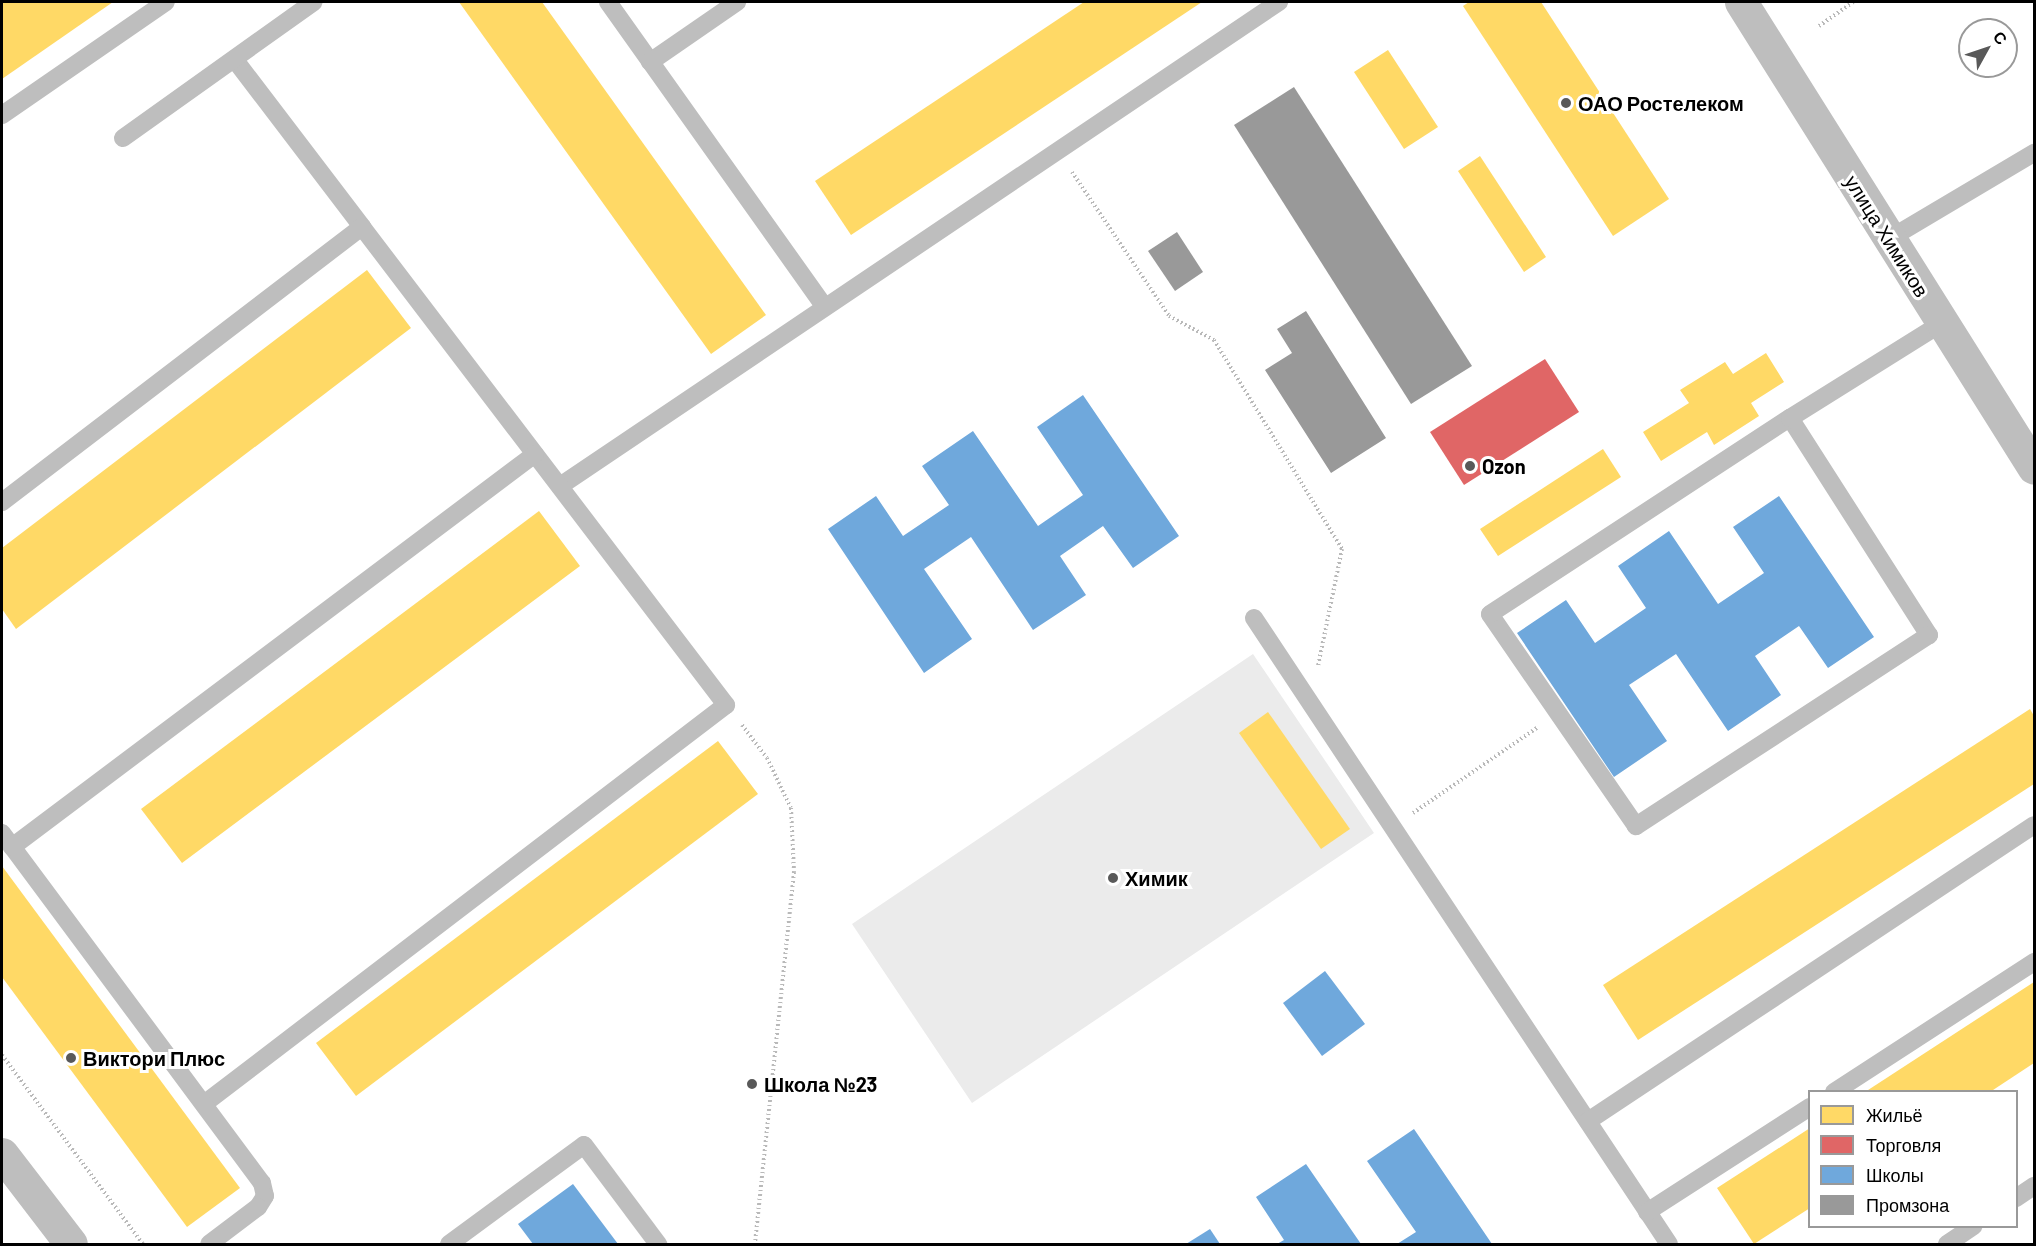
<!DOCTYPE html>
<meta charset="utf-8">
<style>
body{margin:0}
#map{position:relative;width:2036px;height:1246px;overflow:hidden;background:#fff;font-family:Barlow,sans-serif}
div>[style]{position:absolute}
.green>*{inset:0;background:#ebebeb}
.homes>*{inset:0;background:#ffd966}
.shops>*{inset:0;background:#e06666}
.schools>*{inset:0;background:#6fa8dc}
.industry>*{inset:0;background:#999}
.path>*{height:4px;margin-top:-2px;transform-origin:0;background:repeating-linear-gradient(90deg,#b9b9b9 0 1.5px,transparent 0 4.5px)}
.lane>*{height:18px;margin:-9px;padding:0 9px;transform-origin:9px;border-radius:9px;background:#bebebe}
.street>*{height:33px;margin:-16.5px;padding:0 16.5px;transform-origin:16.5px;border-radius:16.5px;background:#bebebe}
.dots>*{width:16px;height:16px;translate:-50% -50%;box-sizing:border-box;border:3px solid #fff;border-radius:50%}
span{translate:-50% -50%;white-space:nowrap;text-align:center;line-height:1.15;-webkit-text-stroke:6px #fff;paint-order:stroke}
.poi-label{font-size:20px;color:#000;font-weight:700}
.left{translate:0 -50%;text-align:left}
.street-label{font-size:20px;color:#000}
.frame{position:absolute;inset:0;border:3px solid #000;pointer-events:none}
.legend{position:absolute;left:1808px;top:1090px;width:210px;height:138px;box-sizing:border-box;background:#fff;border:2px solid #999;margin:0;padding:8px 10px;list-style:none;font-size:18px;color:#000}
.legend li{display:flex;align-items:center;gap:12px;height:30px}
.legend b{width:30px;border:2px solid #999}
.north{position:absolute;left:1958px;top:18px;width:60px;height:60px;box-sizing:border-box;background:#fff;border:2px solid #999;border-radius:50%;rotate:50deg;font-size:16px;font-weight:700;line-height:24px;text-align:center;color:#000}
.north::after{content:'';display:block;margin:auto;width:21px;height:27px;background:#595959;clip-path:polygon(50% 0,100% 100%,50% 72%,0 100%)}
</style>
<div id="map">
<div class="green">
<i style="clip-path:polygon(1253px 654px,1374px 833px,972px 1103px,852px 924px)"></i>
</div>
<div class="homes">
<i style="clip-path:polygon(2px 2px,113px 2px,2px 79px)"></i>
<i style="clip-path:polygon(459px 2px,542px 2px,766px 315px,711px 354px)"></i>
<i style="clip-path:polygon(1084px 2px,1202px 2px,851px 235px,815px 181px)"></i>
<i style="clip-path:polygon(1469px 2px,1541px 2px,1669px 199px,1613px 236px,1463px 6px)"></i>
<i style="clip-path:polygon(1388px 50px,1438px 127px,1404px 149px,1354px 72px)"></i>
<i style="clip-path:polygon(1480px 156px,1546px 257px,1524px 272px,1458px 171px)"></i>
<i style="clip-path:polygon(367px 270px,411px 328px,16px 629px,2px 609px,2px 548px)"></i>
<i style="clip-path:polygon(1766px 353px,1784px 382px,1751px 403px,1759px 416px,1714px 445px,1707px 432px,1661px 461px,1643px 432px,1689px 403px,1680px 390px,1725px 362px,1733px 374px)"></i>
<i style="clip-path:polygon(1603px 449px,1621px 477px,1498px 556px,1480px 529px)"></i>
<i style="clip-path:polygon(539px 511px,580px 566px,182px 863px,141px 809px)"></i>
<i style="clip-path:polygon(2030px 709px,2034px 716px,2034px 784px,1638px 1040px,1603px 985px)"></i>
<i style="clip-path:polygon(1268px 712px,1350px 829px,1321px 849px,1239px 733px)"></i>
<i style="clip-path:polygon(718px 741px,758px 794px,356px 1096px,316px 1043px)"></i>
<i style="clip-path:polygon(2px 866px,240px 1188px,187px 1227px,2px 977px)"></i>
<i style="clip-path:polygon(2034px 982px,2034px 1063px,1990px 1092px,1865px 1092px)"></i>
<i style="clip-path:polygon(1810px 1128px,1810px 1208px,1754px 1244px,1717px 1188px)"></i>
</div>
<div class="shops">
<i style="clip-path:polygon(1545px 359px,1579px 412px,1464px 485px,1430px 432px)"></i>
</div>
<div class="schools">
<i style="clip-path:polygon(1083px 395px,1179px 536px,1133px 568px,1103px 526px,1060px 556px,1086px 595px,1033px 630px,971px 537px,924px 569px,972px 639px,924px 673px,828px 529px,876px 496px,903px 536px,949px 505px,922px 466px,973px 431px,1038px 526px,1083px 495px,1037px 427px)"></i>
<i style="clip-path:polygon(1779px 496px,1874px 637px,1828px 668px,1799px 626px,1755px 656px,1781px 695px,1728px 731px,1676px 654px,1629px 685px,1667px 741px,1614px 777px,1517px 633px,1566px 600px,1595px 643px,1646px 608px,1618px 566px,1669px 531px,1718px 604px,1764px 573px,1733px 527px)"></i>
<i style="clip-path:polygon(1325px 971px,1365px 1024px,1322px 1056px,1283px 1003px)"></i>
<i style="clip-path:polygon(1414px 1129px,1492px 1244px,1397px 1244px,1416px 1232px,1367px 1161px)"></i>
<i style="clip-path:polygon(1306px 1164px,1361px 1244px,1277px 1244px,1284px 1240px,1256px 1197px)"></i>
<i style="clip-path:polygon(573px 1184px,618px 1244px,533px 1244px,518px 1224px)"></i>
<i style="clip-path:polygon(1210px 1229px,1220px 1244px,1186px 1244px)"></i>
</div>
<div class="industry">
<i style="clip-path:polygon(1294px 87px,1472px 366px,1411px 404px,1234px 125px)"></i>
<i style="clip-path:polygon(1177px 232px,1203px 272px,1175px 291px,1148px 251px)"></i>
<i style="clip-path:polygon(1306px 311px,1386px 438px,1331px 473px,1265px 370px,1292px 353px,1277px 329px)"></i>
</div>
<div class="path">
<i style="left:1819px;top:26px;width:42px;rotate:-35.2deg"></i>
<i style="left:1072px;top:172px;width:174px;rotate:56deg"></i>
<i style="left:1169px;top:316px;width:51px;rotate:28.1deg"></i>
<i style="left:1214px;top:340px;width:245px;rotate:58.5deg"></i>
<i style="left:1342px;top:549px;width:119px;rotate:101.6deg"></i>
<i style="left:742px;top:725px;width:41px;rotate:52.9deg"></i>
<i style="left:767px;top:758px;width:55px;rotate:64.4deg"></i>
<i style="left:791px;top:808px;width:64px;rotate:87.3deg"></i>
<i style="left:794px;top:872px;width:374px;rotate:96deg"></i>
<i style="left:1413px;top:813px;width:152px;rotate:-34.5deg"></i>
<i style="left:2px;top:1055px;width:236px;rotate:53.3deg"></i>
</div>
<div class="lane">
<i style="left:608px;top:2px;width:372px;rotate:54.6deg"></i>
<i style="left:235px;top:60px;width:210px;rotate:52.7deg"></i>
<i style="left:650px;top:62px;width:106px;rotate:-34.6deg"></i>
<i style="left:2px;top:115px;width:199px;rotate:-34.6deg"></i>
<i style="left:123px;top:138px;width:234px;rotate:-35.5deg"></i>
<i style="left:1889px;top:239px;width:169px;rotate:-30.7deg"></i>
<i style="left:1790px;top:418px;width:258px;rotate:57.4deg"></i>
<i style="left:1929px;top:635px;width:350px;rotate:146.9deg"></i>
<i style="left:1636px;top:826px;width:257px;rotate:-124.6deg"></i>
<i style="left:1490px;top:614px;width:358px;rotate:-33.2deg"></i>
<i style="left:1790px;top:418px;width:179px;rotate:-32deg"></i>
<i style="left:560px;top:486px;width:867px;rotate:-33.95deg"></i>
<i style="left:2px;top:502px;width:453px;rotate:-37.4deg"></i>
<i style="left:362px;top:227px;width:601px;rotate:52.71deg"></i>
<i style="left:726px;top:705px;width:657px;rotate:142.61deg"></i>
<i style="left:1254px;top:618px;width:751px;rotate:56.46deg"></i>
<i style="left:2px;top:833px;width:436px;rotate:53.4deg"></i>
<i style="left:262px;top:1183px;width:13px;rotate:77deg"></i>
<i style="left:265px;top:1196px;width:13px;rotate:122deg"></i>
<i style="left:258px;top:1207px;width:61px;rotate:142.9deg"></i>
<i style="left:12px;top:847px;width:654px;rotate:-36.92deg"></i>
<i style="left:1834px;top:1092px;width:239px;rotate:-33deg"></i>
<i style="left:1588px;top:1121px;width:535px;rotate:-33.57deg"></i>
<i style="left:2016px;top:1198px;width:22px;rotate:-34deg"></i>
<i style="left:1647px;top:1212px;width:194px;rotate:-32.8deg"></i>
<i style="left:449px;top:1244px;width:167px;rotate:-36.3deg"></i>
<i style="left:584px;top:1145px;width:124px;rotate:53.2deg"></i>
<i style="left:1947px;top:1244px;width:32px;rotate:-34deg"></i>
</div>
<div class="street">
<i style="left:1741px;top:2px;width:550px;rotate:57.84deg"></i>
<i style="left:2px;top:1154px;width:113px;rotate:52.5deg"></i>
</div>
<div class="dots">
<i style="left:1566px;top:103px;background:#595959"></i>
<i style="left:1470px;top:466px;background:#595959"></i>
<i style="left:1113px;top:878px;background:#595959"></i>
<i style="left:71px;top:1058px;background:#595959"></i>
<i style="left:752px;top:1084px;background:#595959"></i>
</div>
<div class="poi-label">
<span class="left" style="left:1578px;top:103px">ОАО Ростелеком</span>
<span class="left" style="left:1482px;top:466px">Ozon</span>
<span class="left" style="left:1125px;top:878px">Химик</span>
<span class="left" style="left:83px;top:1058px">Виктори Плюс</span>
<span class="left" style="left:764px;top:1084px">Школа №23</span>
</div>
<div class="street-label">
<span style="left:1887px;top:236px;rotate:58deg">улица Химиков</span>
</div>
<div class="frame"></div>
<ul class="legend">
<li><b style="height:16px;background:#ffd966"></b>Жильё</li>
<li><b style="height:16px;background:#e06666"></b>Торговля</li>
<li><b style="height:16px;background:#6fa8dc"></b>Школы</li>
<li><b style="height:16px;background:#999"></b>Промзона</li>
</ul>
<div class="north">С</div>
</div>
